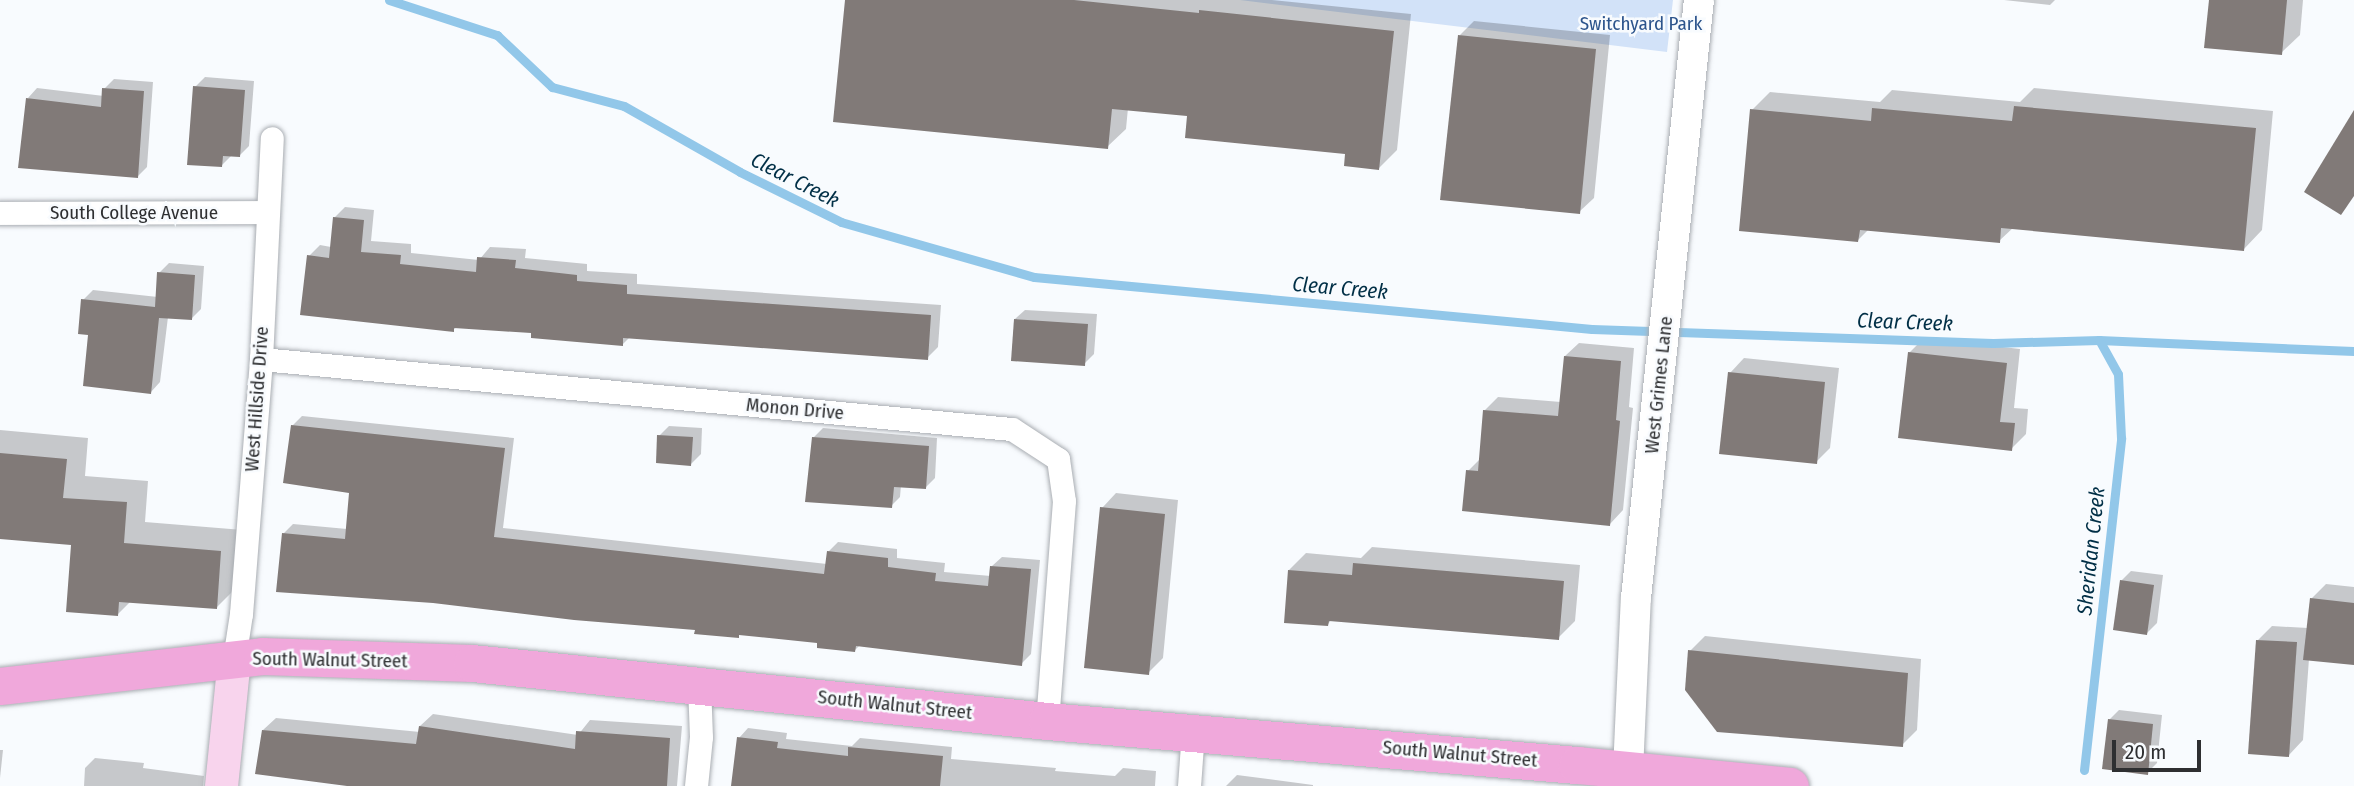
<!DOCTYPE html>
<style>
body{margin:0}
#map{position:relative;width:2354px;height:786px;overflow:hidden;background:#f8fbfe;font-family:"Fira Sans Condensed",sans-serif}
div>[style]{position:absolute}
.green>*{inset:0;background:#d2e2f8}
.shadow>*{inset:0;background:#0003}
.stream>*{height:9px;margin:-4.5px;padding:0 4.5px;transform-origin:4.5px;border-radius:4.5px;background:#92c7e9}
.building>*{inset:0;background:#817a78}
.roads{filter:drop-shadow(0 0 2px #a9adb2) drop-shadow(0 0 2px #a9adb2)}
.minor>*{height:23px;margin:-11.5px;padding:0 11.5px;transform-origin:11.5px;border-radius:11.5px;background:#fff}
.tertiary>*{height:30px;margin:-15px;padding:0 15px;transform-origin:15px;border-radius:15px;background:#fff}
.secondary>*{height:33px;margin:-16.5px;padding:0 16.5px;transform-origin:16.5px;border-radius:16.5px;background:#f8d4ed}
.primary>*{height:37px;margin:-18.5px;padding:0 18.5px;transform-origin:18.5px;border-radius:18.5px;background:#f0a8db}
span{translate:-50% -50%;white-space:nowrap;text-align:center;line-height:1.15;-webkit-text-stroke:5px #f8fbfe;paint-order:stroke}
.park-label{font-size:19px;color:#2c548c}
.street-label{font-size:19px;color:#2e2f31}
.water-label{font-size:21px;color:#012f46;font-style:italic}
.scale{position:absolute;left:2112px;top:740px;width:89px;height:32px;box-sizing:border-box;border:4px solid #2e2f31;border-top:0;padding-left:9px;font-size:21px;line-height:24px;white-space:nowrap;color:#2e2f31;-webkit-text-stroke:5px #f8fbfe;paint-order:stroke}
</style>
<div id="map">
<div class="green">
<i style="clip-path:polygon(1240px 0,1673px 0,1667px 52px)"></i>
</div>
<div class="shadow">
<i style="clip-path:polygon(847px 0,1272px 0,1411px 14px,1397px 150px,1379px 168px,1347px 152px,1189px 114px,1128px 108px,1126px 129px,1107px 147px)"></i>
<i style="clip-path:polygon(2004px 0,2055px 0,2050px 5px)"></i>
<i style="clip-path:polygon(2211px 0,2303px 0,2300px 35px,2281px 53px)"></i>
<i style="clip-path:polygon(1474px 21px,1610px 35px,1594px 198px,1579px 212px,1460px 35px)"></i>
<i style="clip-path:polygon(205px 77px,254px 81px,249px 146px,239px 156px,232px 155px,221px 166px,195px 87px)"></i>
<i style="clip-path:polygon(114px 79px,153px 82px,147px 167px,138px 176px,28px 98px,37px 88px,104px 96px,104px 89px)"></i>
<i style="clip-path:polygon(2034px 88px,2273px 111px,2262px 230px,2244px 249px,2014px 227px,1999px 241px,1869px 229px,1858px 240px,1752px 110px,1770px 92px,1880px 102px,1892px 90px,2020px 102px)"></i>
<i style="clip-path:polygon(345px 207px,374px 210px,371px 241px,411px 244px,411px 253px,479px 260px,490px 247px,526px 249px,525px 258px,587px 264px,587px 271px,637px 274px,637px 284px,941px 305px,938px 347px,927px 358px,630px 337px,622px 345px,533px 332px,457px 327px,453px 330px,309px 256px,320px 245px,331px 247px,334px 218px)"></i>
<i style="clip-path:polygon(169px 263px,204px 266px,201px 309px,191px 319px,168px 317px,160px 382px,151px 392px,90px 334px,83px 300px,93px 290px,158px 297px,159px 273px)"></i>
<i style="clip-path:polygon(1025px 310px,1097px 314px,1094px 354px,1084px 364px,1015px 319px)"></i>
<i style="clip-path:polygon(1924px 338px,2020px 349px,2014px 408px,2028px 409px,2026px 434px,2011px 449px,1909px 353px)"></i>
<i style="clip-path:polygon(1579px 343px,1634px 348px,1629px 407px,1633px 408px,1623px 510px,1610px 524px,1468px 471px,1481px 458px,1484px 411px,1498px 397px,1561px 402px,1565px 356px)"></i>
<i style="clip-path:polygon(1744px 358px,1839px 368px,1830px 448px,1816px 462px,1730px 373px)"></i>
<i style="clip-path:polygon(302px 416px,514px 438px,503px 528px,827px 564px,828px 552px,838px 542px,897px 549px,897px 558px,945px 563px,944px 572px,991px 576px,992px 566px,1002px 557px,1040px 560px,1031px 654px,1021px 664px,860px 645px,855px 650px,819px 642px,742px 633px,738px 636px,283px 534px,293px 524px,347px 529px,351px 492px,292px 426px)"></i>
<i style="clip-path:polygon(669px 426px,702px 428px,701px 454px,691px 464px,659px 436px)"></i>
<i style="clip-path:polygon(823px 428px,937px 438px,935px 478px,926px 487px,901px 485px,900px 497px,891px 506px,813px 438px)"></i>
<i style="clip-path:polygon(0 430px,88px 438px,85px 476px,148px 481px,145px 522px,243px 530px,239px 585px,217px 607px,131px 601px,118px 614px,73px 544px,0 537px)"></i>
<i style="clip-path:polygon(1116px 493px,1178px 500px,1163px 658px,1148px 673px,1102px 508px)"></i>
<i style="clip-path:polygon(1372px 547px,1580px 565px,1575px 621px,1558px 638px,1332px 619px,1328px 624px,1289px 570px,1306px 553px,1361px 558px)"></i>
<i style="clip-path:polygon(2131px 571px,2163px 575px,2157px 623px,2147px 633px,2121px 581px)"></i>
<i style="clip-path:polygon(2326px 584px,2354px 587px,2354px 663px,2309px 659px,2303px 740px,2289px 755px,2258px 640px,2272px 626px,2308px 628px,2311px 599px)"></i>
<i style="clip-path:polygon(1705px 636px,1921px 659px,1917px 730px,1902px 745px,1690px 651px)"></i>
<i style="clip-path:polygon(2119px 710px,2162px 715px,2157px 763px,2147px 773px,2109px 720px)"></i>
<i style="clip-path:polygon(433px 714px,578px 735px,590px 720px,682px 726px,677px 786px,348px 786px,263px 730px,276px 718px,420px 732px,420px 726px)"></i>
<i style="clip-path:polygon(748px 728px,787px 733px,786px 739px,852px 746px,860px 738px,952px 747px,951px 759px,1056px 768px,1055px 771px,1115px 776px,1123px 768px,1156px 771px,1155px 786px,732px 786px,739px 738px)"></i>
<i style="clip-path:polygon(0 750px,3px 750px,0 778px)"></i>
<i style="clip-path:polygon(95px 758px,144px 763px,143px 768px,204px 776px,203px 786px,84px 786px,85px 768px)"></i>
<i style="clip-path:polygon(1237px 775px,1313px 785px,1313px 786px,1226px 786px)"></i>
</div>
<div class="stream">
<i style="left:389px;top:0;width:114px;rotate:18deg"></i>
<i style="left:497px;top:35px;width:76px;rotate:43.4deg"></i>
<i style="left:552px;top:87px;width:74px;rotate:14.8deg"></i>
<i style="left:624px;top:106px;width:133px;rotate:29.6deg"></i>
<i style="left:740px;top:172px;width:113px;rotate:26.3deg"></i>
<i style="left:841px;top:222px;width:201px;rotate:15.9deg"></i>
<i style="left:1034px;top:277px;width:560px;rotate:5.32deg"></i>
<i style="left:1592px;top:329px;width:401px;rotate:2deg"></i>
<i style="left:1993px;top:343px;width:106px;rotate:-1.6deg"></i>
<i style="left:2099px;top:340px;width:255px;rotate:2.5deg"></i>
<i style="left:2084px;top:770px;width:334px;rotate:-83.6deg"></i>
<i style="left:2121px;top:438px;width:64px;rotate:-92.7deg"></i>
<i style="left:2118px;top:374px;width:39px;rotate:-119deg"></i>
</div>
<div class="building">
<i style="clip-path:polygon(845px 0,1074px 0,1199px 13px,1199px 10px,1394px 31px,1379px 170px,1344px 166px,1345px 154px,1185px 138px,1187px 116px,1112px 109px,1108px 149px,833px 122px)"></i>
<i style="clip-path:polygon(2209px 0,2287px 0,2282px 55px,2204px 48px)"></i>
<i style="clip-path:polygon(1458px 35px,1596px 49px,1580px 214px,1440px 200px)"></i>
<i style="clip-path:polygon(193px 86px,245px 90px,240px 157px,223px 156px,222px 167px,187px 165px)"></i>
<i style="clip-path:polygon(102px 88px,144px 91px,138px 178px,18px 168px,26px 98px,101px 107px)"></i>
<i style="clip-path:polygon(2014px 106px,2256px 128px,2244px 251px,2001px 228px,2000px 243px,1860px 230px,1858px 242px,1739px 231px,1750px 109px,1871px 121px,1872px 108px,2012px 121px)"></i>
<i style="clip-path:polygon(2354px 110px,2354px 196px,2341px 215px,2304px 192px)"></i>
<i style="clip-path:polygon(333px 217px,364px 220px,361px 252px,401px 255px,400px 264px,476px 272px,477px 257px,516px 260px,515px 268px,577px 275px,577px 281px,627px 285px,627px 294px,931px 315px,928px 360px,623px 338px,623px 346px,531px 338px,531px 333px,454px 328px,454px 332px,300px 315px,307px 255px,329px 258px)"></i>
<i style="clip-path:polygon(157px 272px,195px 275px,192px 320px,159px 318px,151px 394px,83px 386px,88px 335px,78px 334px,81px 299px,155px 307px)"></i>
<i style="clip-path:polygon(1014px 319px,1088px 324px,1085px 366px,1011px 361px)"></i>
<i style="clip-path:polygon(1908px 352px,2007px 363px,2000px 422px,2015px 423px,2012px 451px,1898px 438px)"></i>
<i style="clip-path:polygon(1564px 356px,1621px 361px,1616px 420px,1620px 421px,1610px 526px,1462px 511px,1466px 470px,1478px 471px,1483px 410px,1558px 416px)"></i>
<i style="clip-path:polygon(1728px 372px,1825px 382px,1817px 464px,1719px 454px)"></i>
<i style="clip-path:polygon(291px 425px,505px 448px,494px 537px,824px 574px,827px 551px,888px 558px,888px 567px,936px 573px,935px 581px,988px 586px,990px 566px,1031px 569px,1022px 666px,856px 646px,855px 652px,817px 648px,817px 643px,739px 635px,739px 638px,694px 634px,695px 630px,574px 620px,433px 603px,276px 592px,282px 533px,345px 539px,349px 493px,283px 483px)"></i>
<i style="clip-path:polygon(657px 435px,693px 437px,691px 466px,656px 463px)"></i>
<i style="clip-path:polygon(812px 437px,929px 446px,926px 489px,894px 487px,892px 508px,805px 502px)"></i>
<i style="clip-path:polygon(0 453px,67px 459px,63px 498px,127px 502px,124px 543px,221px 551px,217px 609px,119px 602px,118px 616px,66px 612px,71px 545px,0 539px)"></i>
<i style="clip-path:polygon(1100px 507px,1165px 514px,1149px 675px,1084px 668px)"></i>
<i style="clip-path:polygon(1353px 563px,1564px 581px,1559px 640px,1329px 621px,1328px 626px,1284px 623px,1288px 570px,1352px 575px)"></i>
<i style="clip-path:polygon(2120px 580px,2154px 585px,2147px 635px,2113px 630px)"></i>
<i style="clip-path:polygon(2310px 598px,2354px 603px,2354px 665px,2303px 660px)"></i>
<i style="clip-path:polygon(2256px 640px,2297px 642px,2289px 757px,2248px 754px)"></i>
<i style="clip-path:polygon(1688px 650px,1908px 673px,1903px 747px,1717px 732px,1685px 690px)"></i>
<i style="clip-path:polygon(2108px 719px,2153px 724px,2148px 775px,2102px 769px)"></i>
<i style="clip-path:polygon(419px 726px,575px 749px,576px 731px,670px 738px,667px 786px,347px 786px,255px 774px,262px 730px,416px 744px)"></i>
<i style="clip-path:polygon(737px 737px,778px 742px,777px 748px,848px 756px,848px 747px,943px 756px,940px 786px,731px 786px)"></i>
</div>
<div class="roads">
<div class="minor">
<i style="left:0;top:213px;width:267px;rotate:-0.2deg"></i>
<i style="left:261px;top:359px;width:754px;rotate:5.33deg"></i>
<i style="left:1012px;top:429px;width:55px;rotate:33.1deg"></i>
<i style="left:1058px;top:459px;width:42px;rotate:81.9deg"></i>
<i style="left:1064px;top:501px;width:221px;rotate:94.4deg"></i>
<i style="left:234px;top:659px;width:46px;rotate:-81.2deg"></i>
<i style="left:241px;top:614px;width:256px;rotate:-85.5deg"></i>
<i style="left:261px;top:359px;width:221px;rotate:-87.2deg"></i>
<i style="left:696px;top:786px;width:49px;rotate:-84.2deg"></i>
<i style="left:701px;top:737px;width:53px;rotate:-92.2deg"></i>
<i style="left:1189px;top:786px;width:55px;rotate:-85.8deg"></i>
</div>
<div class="tertiary">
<i style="left:1628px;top:771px;width:173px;rotate:-87.4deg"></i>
<i style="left:1636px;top:598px;width:601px;rotate:-83.99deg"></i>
</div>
<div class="secondary">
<i style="left:221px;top:786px;width:128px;rotate:-84.2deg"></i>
</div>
<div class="primary">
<i style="left:0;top:686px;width:264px;rotate:-6.5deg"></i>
<i style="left:262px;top:656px;width:210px;rotate:1.9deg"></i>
<i style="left:472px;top:663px;width:578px;rotate:5.76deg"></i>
<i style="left:1047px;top:721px;width:532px;rotate:4.75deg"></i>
<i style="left:1577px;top:765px;width:214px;rotate:5.6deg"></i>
</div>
</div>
<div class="park-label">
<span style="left:1641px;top:24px">Switchyard Park</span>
</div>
<div class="street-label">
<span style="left:134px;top:213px">South College Avenue</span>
<span style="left:1659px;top:385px;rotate:-84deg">West Grimes Lane</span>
<span style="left:257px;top:399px;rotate:-86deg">West Hillside Drive</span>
<span style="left:795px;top:409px;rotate:5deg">Monon Drive</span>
<span style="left:330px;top:660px;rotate:1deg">South Walnut Street</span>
<span style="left:895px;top:705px;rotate:6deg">South Walnut Street</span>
<span style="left:1460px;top:754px;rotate:5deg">South Walnut Street</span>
</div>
<div class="water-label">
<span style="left:795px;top:180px;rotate:27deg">Clear Creek</span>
<span style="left:1340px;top:288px;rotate:5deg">Clear Creek</span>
<span style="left:1905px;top:322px;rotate:2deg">Clear Creek</span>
<span style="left:2091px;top:551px;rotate:-84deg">Sheridan Creek</span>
</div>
<div class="scale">20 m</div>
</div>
